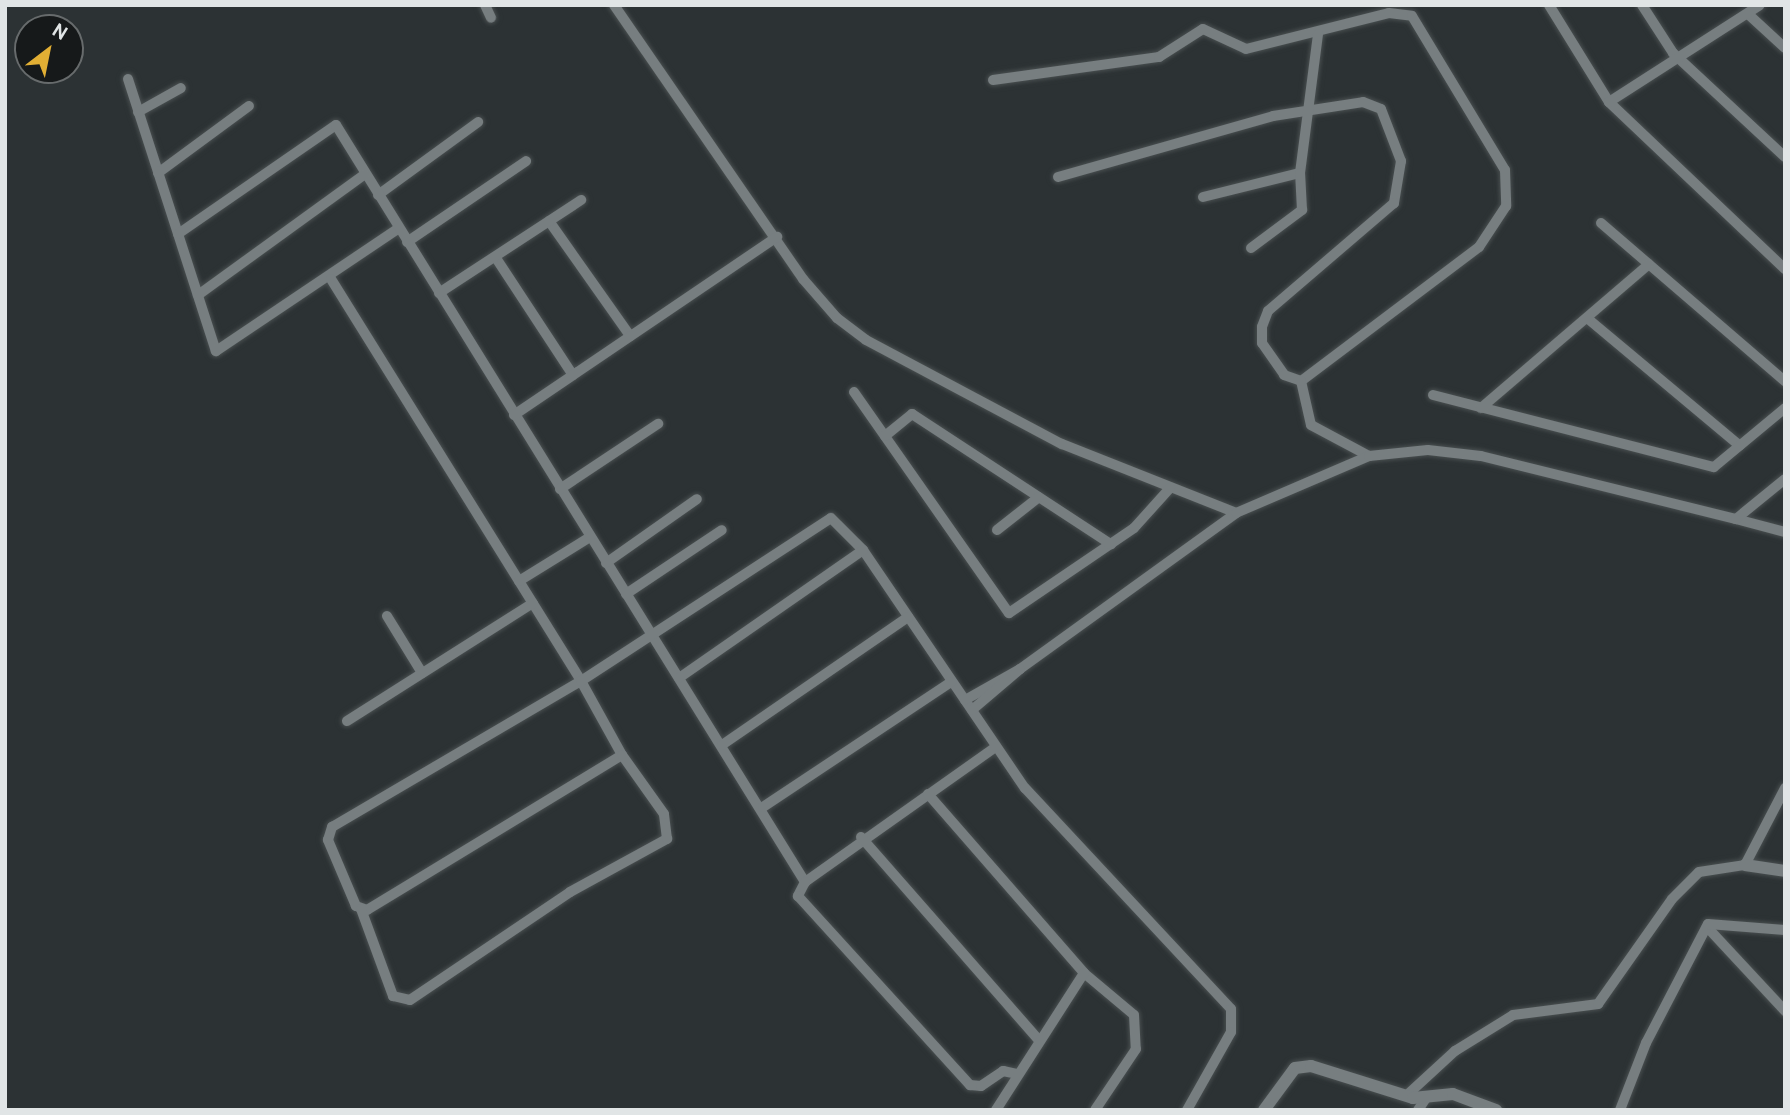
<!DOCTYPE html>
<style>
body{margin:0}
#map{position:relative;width:1790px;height:1115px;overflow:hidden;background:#2c3234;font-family:Overpass,sans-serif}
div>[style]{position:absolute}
.roads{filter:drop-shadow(0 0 2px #494f50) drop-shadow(0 0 2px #494f50)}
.minor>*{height:10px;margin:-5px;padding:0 5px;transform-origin:5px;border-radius:5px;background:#777e80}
.tertiary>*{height:12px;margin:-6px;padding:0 6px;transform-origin:6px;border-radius:6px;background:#777e80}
span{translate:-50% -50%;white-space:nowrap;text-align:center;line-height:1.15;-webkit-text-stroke:7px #16191a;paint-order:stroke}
.frame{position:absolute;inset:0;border:7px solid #e1e5e6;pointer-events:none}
.north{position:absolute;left:14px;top:14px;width:70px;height:70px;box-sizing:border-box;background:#16191a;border:2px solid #676b6c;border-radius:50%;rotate:32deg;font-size:19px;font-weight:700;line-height:28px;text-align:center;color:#e1e5e6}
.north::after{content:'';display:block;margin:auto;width:24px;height:32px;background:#e2af34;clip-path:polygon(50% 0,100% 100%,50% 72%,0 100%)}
</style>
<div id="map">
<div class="roads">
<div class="minor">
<i style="left:485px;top:5px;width:14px;rotate:65deg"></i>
<i style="left:614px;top:5px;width:333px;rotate:55.4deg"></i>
<i style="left:803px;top:279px;width:52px;rotate:48.9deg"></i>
<i style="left:837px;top:318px;width:36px;rotate:37deg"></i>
<i style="left:866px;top:340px;width:222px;rotate:28deg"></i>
<i style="left:1062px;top:444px;width:187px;rotate:21.6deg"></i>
<i style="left:1549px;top:5px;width:114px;rotate:58.3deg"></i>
<i style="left:1609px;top:102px;width:243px;rotate:43.5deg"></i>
<i style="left:1642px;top:5px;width:57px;rotate:57.1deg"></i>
<i style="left:1673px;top:53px;width:153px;rotate:42.9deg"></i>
<i style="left:1748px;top:14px;width:50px;rotate:42.6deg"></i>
<i style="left:128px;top:79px;width:286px;rotate:72.1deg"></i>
<i style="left:216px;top:351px;width:220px;rotate:-33.9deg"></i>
<i style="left:993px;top:80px;width:168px;rotate:-7.9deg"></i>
<i style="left:1159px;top:57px;width:52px;rotate:-32.5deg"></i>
<i style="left:1203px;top:29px;width:47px;rotate:24.9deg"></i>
<i style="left:1246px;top:49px;width:147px;rotate:-14.1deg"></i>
<i style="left:1389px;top:13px;width:23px;rotate:7deg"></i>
<i style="left:1412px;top:16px;width:180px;rotate:58.9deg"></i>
<i style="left:1505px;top:170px;width:36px;rotate:88deg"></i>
<i style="left:1506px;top:206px;width:49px;rotate:123.4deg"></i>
<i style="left:1479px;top:247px;width:223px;rotate:143deg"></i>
<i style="left:1301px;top:381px;width:45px;rotate:77.2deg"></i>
<i style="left:1311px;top:425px;width:66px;rotate:28.1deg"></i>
<i style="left:1609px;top:102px;width:179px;rotate:-32.7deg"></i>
<i style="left:138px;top:112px;width:49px;rotate:-29.2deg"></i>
<i style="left:158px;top:173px;width:113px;rotate:-36.4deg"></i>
<i style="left:1058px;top:177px;width:223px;rotate:-15.8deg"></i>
<i style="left:1273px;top:116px;width:91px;rotate:-8.8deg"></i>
<i style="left:1363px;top:102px;width:19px;rotate:21deg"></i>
<i style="left:1381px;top:109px;width:56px;rotate:69deg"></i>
<i style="left:1401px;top:161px;width:43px;rotate:99.5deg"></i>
<i style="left:1394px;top:203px;width:166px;rotate:139.4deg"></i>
<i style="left:1268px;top:311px;width:17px;rotate:111deg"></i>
<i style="left:1262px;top:327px;width:16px;rotate:90deg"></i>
<i style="left:1262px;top:343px;width:39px;rotate:55deg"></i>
<i style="left:1284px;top:375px;width:18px;rotate:19deg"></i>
<i style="left:378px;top:195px;width:124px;rotate:-36.1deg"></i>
<i style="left:1203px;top:197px;width:100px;rotate:-13.9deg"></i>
<i style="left:1300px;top:173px;width:140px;rotate:-82.6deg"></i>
<i style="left:549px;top:221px;width:141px;rotate:54.8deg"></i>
<i style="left:1601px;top:223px;width:243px;rotate:40.7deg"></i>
<i style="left:178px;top:234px;width:192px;rotate:-34.6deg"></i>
<i style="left:336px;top:125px;width:891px;rotate:58.22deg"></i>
<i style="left:805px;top:882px;width:234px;rotate:-35.3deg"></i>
<i style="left:407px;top:242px;width:144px;rotate:-34.2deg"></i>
<i style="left:1251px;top:248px;width:64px;rotate:-36.7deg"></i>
<i style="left:1302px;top:210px;width:37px;rotate:-93deg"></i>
<i style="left:496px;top:258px;width:140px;rotate:56.7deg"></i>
<i style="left:331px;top:279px;width:473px;rotate:58.1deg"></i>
<i style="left:581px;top:681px;width:85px;rotate:61deg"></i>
<i style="left:622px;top:755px;width:298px;rotate:148.7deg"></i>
<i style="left:367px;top:910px;width:12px;rotate:-160deg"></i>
<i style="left:356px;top:906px;width:72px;rotate:-113deg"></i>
<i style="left:328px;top:840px;width:14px;rotate:-73deg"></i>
<i style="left:332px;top:827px;width:289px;rotate:-30.4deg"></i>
<i style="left:581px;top:681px;width:298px;rotate:-33.1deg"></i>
<i style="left:831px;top:518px;width:45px;rotate:45deg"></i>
<i style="left:863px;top:550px;width:288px;rotate:55.8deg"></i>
<i style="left:1025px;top:788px;width:302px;rotate:47deg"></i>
<i style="left:1231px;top:1009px;width:23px;rotate:90deg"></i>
<i style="left:1231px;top:1032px;width:90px;rotate:119.4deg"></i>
<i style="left:439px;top:293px;width:170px;rotate:-33.2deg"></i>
<i style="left:198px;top:295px;width:206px;rotate:-35.9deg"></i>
<i style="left:1587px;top:318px;width:199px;rotate:39.9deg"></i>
<i style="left:854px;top:392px;width:270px;rotate:55deg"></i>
<i style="left:1009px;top:613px;width:151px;rotate:-34.2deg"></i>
<i style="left:1134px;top:528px;width:54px;rotate:-48deg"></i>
<i style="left:1433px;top:395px;width:290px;rotate:14.4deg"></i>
<i style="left:1714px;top:467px;width:92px;rotate:-39.7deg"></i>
<i style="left:1481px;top:408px;width:221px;rotate:-40.6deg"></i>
<i style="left:514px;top:415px;width:318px;rotate:-34.1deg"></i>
<i style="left:885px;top:436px;width:35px;rotate:-39deg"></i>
<i style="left:912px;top:414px;width:238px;rotate:33.2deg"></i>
<i style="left:560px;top:489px;width:118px;rotate:-33.6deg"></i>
<i style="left:1736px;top:519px;width:51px;rotate:14.9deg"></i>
<i style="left:997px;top:530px;width:53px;rotate:-38.2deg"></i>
<i style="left:606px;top:563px;width:111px;rotate:-35.1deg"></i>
<i style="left:519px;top:581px;width:84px;rotate:-31.8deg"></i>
<i style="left:626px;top:594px;width:115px;rotate:-33.7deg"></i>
<i style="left:387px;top:616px;width:67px;rotate:58.4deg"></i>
<i style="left:679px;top:678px;width:224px;rotate:-34.8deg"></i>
<i style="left:965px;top:700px;width:63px;rotate:-29.4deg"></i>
<i style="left:1020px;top:669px;width:266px;rotate:-35.8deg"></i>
<i style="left:1236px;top:513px;width:145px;rotate:-23.2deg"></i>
<i style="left:1369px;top:456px;width:59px;rotate:-5.8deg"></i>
<i style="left:1428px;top:450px;width:53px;rotate:6.5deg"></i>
<i style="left:1481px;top:456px;width:263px;rotate:13.9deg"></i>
<i style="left:1736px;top:519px;width:63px;rotate:-39.2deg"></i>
<i style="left:972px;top:710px;width:63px;rotate:-40.5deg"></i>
<i style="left:347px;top:721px;width:220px;rotate:-32.4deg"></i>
<i style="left:722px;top:745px;width:226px;rotate:-34.5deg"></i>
<i style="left:928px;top:794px;width:237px;rotate:48.9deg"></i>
<i style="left:1084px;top:973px;width:65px;rotate:40deg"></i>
<i style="left:1134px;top:1015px;width:34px;rotate:87deg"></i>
<i style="left:1136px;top:1049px;width:73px;rotate:123.9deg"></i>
<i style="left:763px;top:807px;width:226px;rotate:-33.6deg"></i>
<i style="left:861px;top:837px;width:270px;rotate:48.8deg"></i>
<i style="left:805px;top:882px;width:16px;rotate:117deg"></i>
<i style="left:798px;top:896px;width:256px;rotate:47.7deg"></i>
<i style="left:970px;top:1085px;width:11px;rotate:5deg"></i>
<i style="left:981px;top:1086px;width:27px;rotate:-34deg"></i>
<i style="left:1003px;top:1071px;width:14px;rotate:12deg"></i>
<i style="left:361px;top:909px;width:93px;rotate:69.8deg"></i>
<i style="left:393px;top:996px;width:17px;rotate:13deg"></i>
<i style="left:410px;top:1000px;width:193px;rotate:-34deg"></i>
<i style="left:570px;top:892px;width:111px;rotate:-28.7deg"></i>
<i style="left:667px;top:839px;width:25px;rotate:-97deg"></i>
<i style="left:664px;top:814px;width:72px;rotate:-125.4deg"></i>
<i style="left:1707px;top:927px;width:115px;rotate:47.1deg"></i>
<i style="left:1406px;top:1096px;width:67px;rotate:-42.6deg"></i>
<i style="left:1455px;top:1051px;width:68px;rotate:-31.8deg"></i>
<i style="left:1513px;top:1015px;width:86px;rotate:-7.4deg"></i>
<i style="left:1598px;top:1004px;width:128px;rotate:-54.8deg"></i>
<i style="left:1672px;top:899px;width:38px;rotate:-45deg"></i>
<i style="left:1699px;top:872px;width:47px;rotate:-8.7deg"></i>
<i style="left:1745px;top:865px;width:87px;rotate:-62.5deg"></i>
<i style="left:996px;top:1110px;width:163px;rotate:-57.3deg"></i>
<i style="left:1418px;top:1110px;width:14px;rotate:-56deg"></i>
<i style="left:1620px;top:1110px;width:72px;rotate:-68.8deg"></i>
<i style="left:1646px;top:1043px;width:134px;rotate:-62.5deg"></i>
<i style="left:1708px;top:924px;width:77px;rotate:4.5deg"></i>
</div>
<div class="tertiary">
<i style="left:1745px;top:865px;width:40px;rotate:8.5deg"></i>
<i style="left:1264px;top:1110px;width:52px;rotate:-53.6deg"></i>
<i style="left:1295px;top:1068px;width:16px;rotate:-7deg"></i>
<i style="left:1311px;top:1066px;width:107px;rotate:17.4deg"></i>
<i style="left:1413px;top:1098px;width:40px;rotate:-5.7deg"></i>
<i style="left:1453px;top:1094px;width:46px;rotate:20.4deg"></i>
</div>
</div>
<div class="frame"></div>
<div class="north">N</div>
</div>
